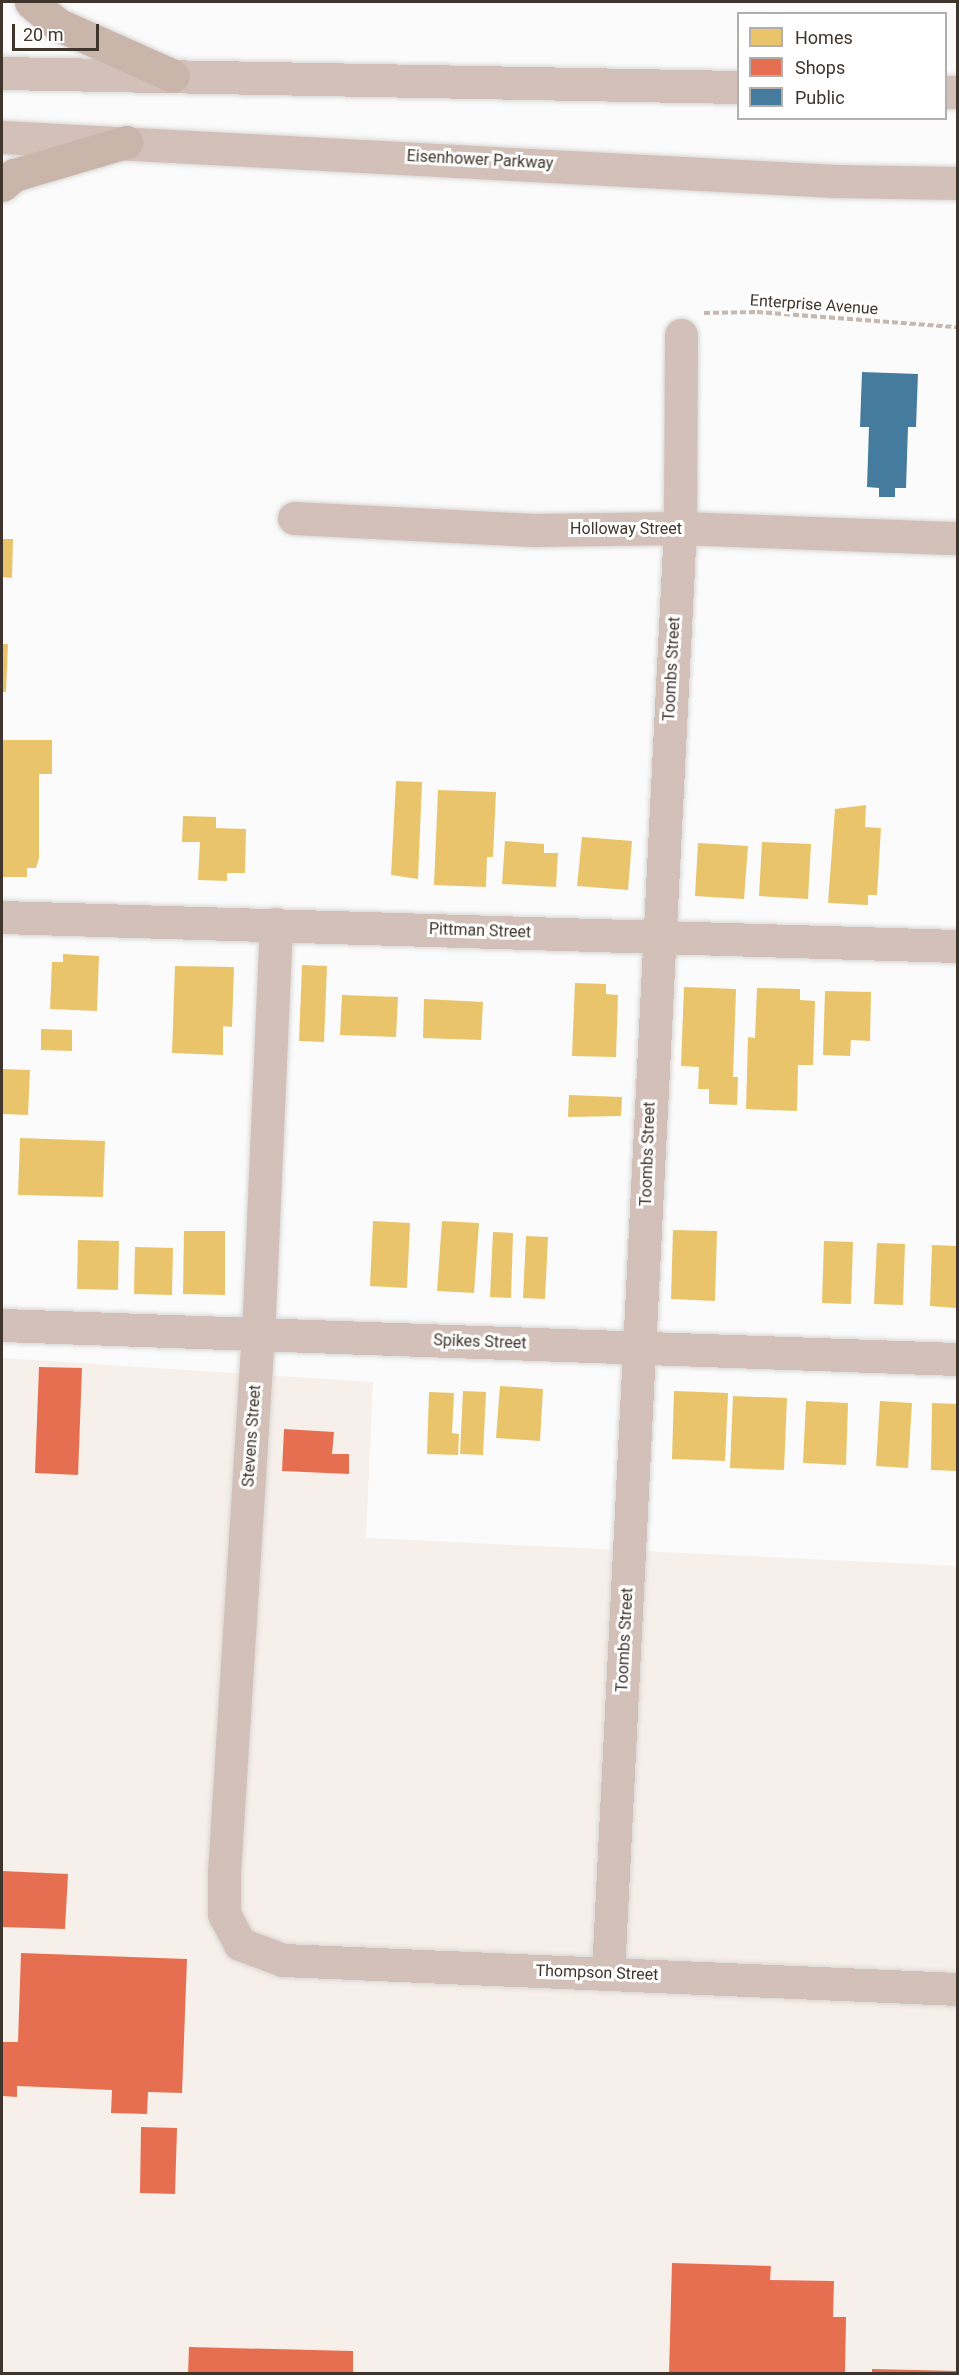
<!DOCTYPE html>
<style>
body{margin:0}
#map{position:relative;width:959px;height:2375px;overflow:hidden;background:#fbfbfb;font-family:Roboto,sans-serif}
div>[style]{position:absolute}
.built>*{inset:0;background:#f7efe9}
.homes>*{inset:0;background:#e9c46a}
.shops>*{inset:0;background:#e76f51}
.public>*{inset:0;background:#457b9d}
.path>*{height:4px;margin-top:-2px;transform-origin:0;background:repeating-linear-gradient(90deg,#c5b8b2 0 6px,transparent 0 9px)}
.roads{filter:drop-shadow(0 0 2px #d9d7d6) drop-shadow(0 0 2px #d9d7d6)}
.minor>*{height:33px;margin:-16.5px;padding:0 16.5px;transform-origin:16.5px;border-radius:16.5px;background:#d3c0b8}
.major>*{height:33px;margin:-16.5px;padding:0 16.5px;transform-origin:16.5px;border-radius:16.5px;background:#cab5ab}
span{translate:-50% -50%;white-space:nowrap;text-align:center;line-height:1.15;-webkit-text-stroke:6px #fff;paint-order:stroke}
.street-label{font-size:16px;color:#40352c}
.frame{position:absolute;inset:0;border:3px solid #40352c;pointer-events:none}
.legend{position:absolute;left:737px;top:12px;width:210px;height:108px;box-sizing:border-box;background:#fff;border:2px solid #b3aeab;margin:0;padding:8px 10px;list-style:none;font-size:18px;color:#40352c}
.legend li{display:flex;align-items:center;gap:12px;height:30px}
.legend b{width:30px;border:2px solid #b3aeab}
.scale{position:absolute;left:12px;top:24px;width:87px;height:27px;box-sizing:border-box;border:3px solid #40352c;border-top:0;padding-left:8px;font-size:18px;line-height:21px;white-space:nowrap;color:#40352c;-webkit-text-stroke:4px #fff;paint-order:stroke}
</style>
<div id="map">
<div class="built">
<i style="clip-path:polygon(2px 1358px,373px 1382px,366px 1538px,957px 1566px,957px 2373px,2px 2373px)"></i>
</div>
<div class="homes">
<i style="clip-path:polygon(2px 539px,13px 539px,12px 578px,2px 577px)"></i>
<i style="clip-path:polygon(2px 644px,8px 644px,6px 692px,2px 692px)"></i>
<i style="clip-path:polygon(2px 740px,52px 740px,52px 774px,39px 774px,39px 858px,36px 868px,27px 868px,27px 877px,2px 877px)"></i>
<i style="clip-path:polygon(396px 781px,422px 782px,418px 879px,391px 875px)"></i>
<i style="clip-path:polygon(438px 790px,496px 792px,493px 857px,487px 857px,486px 887px,434px 885px)"></i>
<i style="clip-path:polygon(866px 805px,865px 827px,881px 828px,877px 895px,868px 895px,868px 905px,828px 903px,835px 809px)"></i>
<i style="clip-path:polygon(183px 816px,216px 817px,216px 828px,246px 829px,245px 873px,227px 873px,227px 881px,198px 880px,200px 842px,182px 842px)"></i>
<i style="clip-path:polygon(582px 837px,632px 841px,628px 890px,577px 886px)"></i>
<i style="clip-path:polygon(505px 841px,544px 844px,544px 853px,558px 853px,556px 887px,502px 884px)"></i>
<i style="clip-path:polygon(762px 842px,811px 844px,808px 899px,759px 896px)"></i>
<i style="clip-path:polygon(698px 843px,748px 846px,744px 899px,695px 896px)"></i>
<i style="clip-path:polygon(63px 954px,99px 956px,97px 1011px,50px 1009px,52px 962px,63px 962px)"></i>
<i style="clip-path:polygon(302px 965px,327px 966px,324px 1042px,299px 1041px)"></i>
<i style="clip-path:polygon(175px 966px,234px 967px,232px 1027px,223px 1026px,223px 1055px,172px 1053px)"></i>
<i style="clip-path:polygon(575px 983px,606px 984px,606px 994px,618px 995px,616px 1057px,572px 1056px)"></i>
<i style="clip-path:polygon(684px 987px,736px 989px,733px 1077px,738px 1077px,737px 1105px,709px 1104px,709px 1089px,698px 1089px,699px 1067px,681px 1066px)"></i>
<i style="clip-path:polygon(757px 988px,800px 989px,800px 1000px,815px 1001px,813px 1065px,798px 1065px,797px 1111px,746px 1109px,748px 1037px,755px 1038px)"></i>
<i style="clip-path:polygon(825px 991px,871px 992px,870px 1041px,851px 1040px,850px 1056px,823px 1055px)"></i>
<i style="clip-path:polygon(342px 995px,398px 997px,396px 1037px,340px 1035px)"></i>
<i style="clip-path:polygon(424px 999px,483px 1002px,481px 1040px,423px 1038px)"></i>
<i style="clip-path:polygon(41px 1029px,72px 1030px,72px 1051px,41px 1050px)"></i>
<i style="clip-path:polygon(2px 1069px,30px 1070px,28px 1115px,2px 1114px)"></i>
<i style="clip-path:polygon(569px 1095px,622px 1097px,621px 1116px,568px 1117px)"></i>
<i style="clip-path:polygon(20px 1138px,105px 1141px,103px 1197px,18px 1195px)"></i>
<i style="clip-path:polygon(373px 1221px,410px 1223px,407px 1288px,370px 1286px)"></i>
<i style="clip-path:polygon(442px 1221px,479px 1223px,474px 1293px,437px 1291px)"></i>
<i style="clip-path:polygon(673px 1230px,717px 1231px,715px 1301px,671px 1299px)"></i>
<i style="clip-path:polygon(184px 1231px,225px 1231px,225px 1295px,183px 1294px)"></i>
<i style="clip-path:polygon(493px 1232px,513px 1233px,511px 1298px,490px 1297px)"></i>
<i style="clip-path:polygon(526px 1236px,548px 1237px,545px 1299px,523px 1298px)"></i>
<i style="clip-path:polygon(78px 1240px,119px 1241px,118px 1290px,77px 1289px)"></i>
<i style="clip-path:polygon(824px 1241px,853px 1242px,851px 1304px,822px 1303px)"></i>
<i style="clip-path:polygon(877px 1243px,905px 1244px,903px 1305px,874px 1304px)"></i>
<i style="clip-path:polygon(932px 1245px,958px 1246px,956px 1308px,930px 1306px)"></i>
<i style="clip-path:polygon(135px 1247px,173px 1248px,172px 1295px,134px 1294px)"></i>
<i style="clip-path:polygon(500px 1386px,543px 1389px,540px 1441px,496px 1438px)"></i>
<i style="clip-path:polygon(463px 1391px,486px 1392px,483px 1455px,460px 1454px)"></i>
<i style="clip-path:polygon(674px 1391px,728px 1393px,725px 1461px,672px 1459px)"></i>
<i style="clip-path:polygon(429px 1392px,454px 1393px,452px 1433px,459px 1434px,458px 1455px,427px 1454px)"></i>
<i style="clip-path:polygon(733px 1396px,787px 1398px,784px 1470px,730px 1468px)"></i>
<i style="clip-path:polygon(806px 1401px,848px 1403px,846px 1465px,803px 1463px)"></i>
<i style="clip-path:polygon(880px 1401px,912px 1403px,908px 1468px,876px 1466px)"></i>
<i style="clip-path:polygon(932px 1403px,958px 1404px,958px 1471px,931px 1470px)"></i>
</div>
<div class="shops">
<i style="clip-path:polygon(39px 1367px,82px 1368px,78px 1475px,35px 1473px)"></i>
<i style="clip-path:polygon(284px 1429px,334px 1432px,332px 1454px,349px 1454px,349px 1474px,282px 1471px)"></i>
<i style="clip-path:polygon(2px 1871px,68px 1874px,65px 1929px,2px 1927px)"></i>
<i style="clip-path:polygon(21px 1953px,187px 1959px,182px 2093px,148px 2092px,147px 2114px,111px 2113px,112px 2090px,17px 2086px,17px 2097px,2px 2096px,2px 2042px,18px 2042px)"></i>
<i style="clip-path:polygon(141px 2127px,177px 2128px,175px 2194px,140px 2193px)"></i>
<i style="clip-path:polygon(672px 2263px,771px 2266px,770px 2280px,834px 2281px,833px 2317px,846px 2317px,845px 2374px,669px 2374px)"></i>
<i style="clip-path:polygon(189px 2347px,353px 2351px,353px 2374px,188px 2374px)"></i>
<i style="clip-path:polygon(872px 2369px,958px 2371px,958px 2374px,872px 2374px)"></i>
</div>
<div class="public">
<i style="clip-path:polygon(862px 372px,918px 374px,916px 427px,908px 427px,906px 488px,895px 488px,895px 497px,879px 497px,879px 488px,867px 487px,869px 427px,860px 427px)"></i>
</div>
<div class="path">
<i style="left:704px;top:313px;width:53px;rotate:-1.1deg"></i>
<i style="left:757px;top:312px;width:202px;rotate:4.3deg"></i>
</div>
<div class="roads">
<div class="minor">
<i style="left:2px;top:73px;width:736px;rotate:1.09deg"></i>
<i style="left:946px;top:92px;width:12px"></i>
<i style="left:2px;top:137px;width:834px;rotate:3.02deg"></i>
<i style="left:835px;top:181px;width:123px;rotate:0.9deg"></i>
<i style="left:294px;top:518px;width:239px;rotate:2.9deg"></i>
<i style="left:533px;top:530px;width:147px;rotate:-0.8deg"></i>
<i style="left:680px;top:528px;width:278px;rotate:2.1deg"></i>
<i style="left:2px;top:917px;width:956px;rotate:1.74deg"></i>
<i style="left:276px;top:924px;width:408px;rotate:92.5deg"></i>
<i style="left:258px;top:1332px;width:542px;rotate:93.6deg"></i>
<i style="left:224px;top:1873px;width:41px;rotate:90deg"></i>
<i style="left:224px;top:1914px;width:34px;rotate:62deg"></i>
<i style="left:240px;top:1944px;width:46px;rotate:20.4deg"></i>
<i style="left:283px;top:1960px;width:676px;rotate:2.46deg"></i>
<i style="left:2px;top:1325px;width:957px;rotate:2.04deg"></i>
<i style="left:608px;top:1973px;width:1447px;rotate:-87.15deg"></i>
<i style="left:680px;top:528px;width:193px;rotate:-89.7deg"></i>
</div>
<div class="major">
<i style="left:31px;top:2px;width:34px;rotate:40deg"></i>
<i style="left:57px;top:24px;width:127px;rotate:24.1deg"></i>
<i style="left:2px;top:185px;width:16px;rotate:-40deg"></i>
<i style="left:14px;top:175px;width:117px;rotate:-16.4deg"></i>
</div>
</div>
<div class="street-label">
<span style="left:480px;top:160px;rotate:3deg">Eisenhower Parkway</span>
<span style="left:814px;top:305px;rotate:4deg">Enterprise Avenue</span>
<span style="left:626px;top:529px">Holloway Street</span>
<span style="left:672px;top:669px;rotate:-87deg">Toombs Street</span>
<span style="left:480px;top:931px;rotate:2deg">Pittman Street</span>
<span style="left:648px;top:1154px;rotate:-88deg">Toombs Street</span>
<span style="left:480px;top:1342px;rotate:2deg">Spikes Street</span>
<span style="left:252px;top:1436px;rotate:-86deg">Stevens Street</span>
<span style="left:625px;top:1640px;rotate:-87deg">Toombs Street</span>
<span style="left:597px;top:1973px;rotate:2deg">Thompson Street</span>
</div>
<div class="frame"></div>
<ul class="legend">
<li><b style="height:16px;background:#e9c46a"></b>Homes</li>
<li><b style="height:16px;background:#e76f51"></b>Shops</li>
<li><b style="height:16px;background:#457b9d"></b>Public</li>
</ul>
<div class="scale">20 m</div>
</div>
